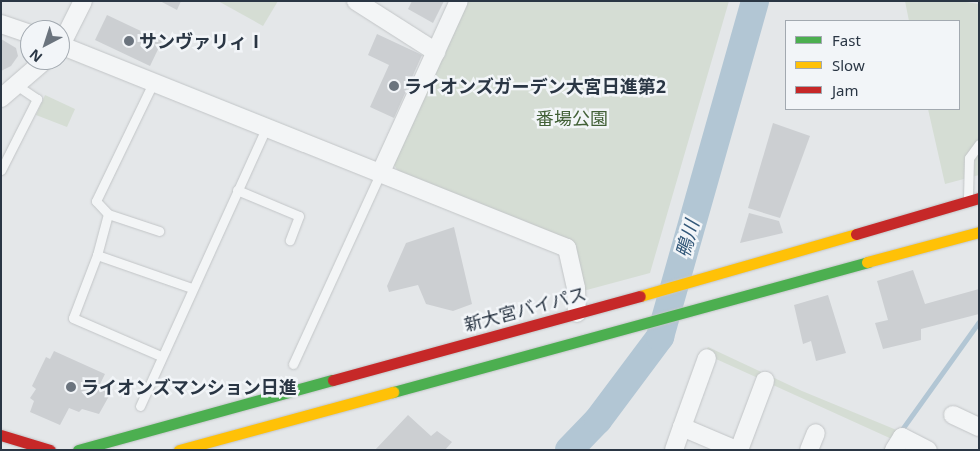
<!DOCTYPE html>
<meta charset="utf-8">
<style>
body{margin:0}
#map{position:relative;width:980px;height:451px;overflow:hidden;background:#e4e7e9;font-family:"Noto Sans","Noto Sans JP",sans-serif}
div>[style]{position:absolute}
.green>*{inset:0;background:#d5ddd4}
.stream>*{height:4.5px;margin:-2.25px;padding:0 2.25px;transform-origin:2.25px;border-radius:2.25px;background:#b2c6d4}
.river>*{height:28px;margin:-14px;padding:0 14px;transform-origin:14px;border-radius:14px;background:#b2c6d4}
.building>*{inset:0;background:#cccfd2}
.roads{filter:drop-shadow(0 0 1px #c2c5c7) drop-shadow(0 0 1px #c2c5c7)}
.lane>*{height:9px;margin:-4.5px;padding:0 4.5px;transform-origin:4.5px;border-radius:4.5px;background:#f3f5f6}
.street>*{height:18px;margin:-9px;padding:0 9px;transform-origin:9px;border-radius:9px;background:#f3f5f6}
.fast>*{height:11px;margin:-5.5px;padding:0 5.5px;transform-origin:5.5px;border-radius:5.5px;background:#4caf50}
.slow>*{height:11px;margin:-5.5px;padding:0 5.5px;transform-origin:5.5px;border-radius:5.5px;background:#ffc107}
.jam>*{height:11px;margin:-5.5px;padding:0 5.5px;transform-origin:5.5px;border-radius:5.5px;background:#c62828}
.dots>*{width:14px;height:14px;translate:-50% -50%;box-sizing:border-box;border:2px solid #f2f5f8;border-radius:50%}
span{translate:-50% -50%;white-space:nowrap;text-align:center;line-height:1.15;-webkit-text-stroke:5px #f2f5f8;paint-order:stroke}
.poi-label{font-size:18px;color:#2a3644;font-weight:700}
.left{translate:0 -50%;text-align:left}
.park-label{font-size:18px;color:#426037}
.street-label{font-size:18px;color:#2a3644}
.water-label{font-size:19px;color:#335879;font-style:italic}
.frame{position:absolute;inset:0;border:2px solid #2a3644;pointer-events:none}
.legend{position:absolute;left:785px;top:20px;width:175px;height:90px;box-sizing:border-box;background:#f2f5f8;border:1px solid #a2a9b0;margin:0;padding:6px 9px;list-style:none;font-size:15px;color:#2a3644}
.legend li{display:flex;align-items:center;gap:10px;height:25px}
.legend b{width:25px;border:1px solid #a2a9b0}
.north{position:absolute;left:20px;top:20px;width:50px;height:50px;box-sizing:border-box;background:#f2f5f8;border:1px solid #a2a9b0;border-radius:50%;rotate:220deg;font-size:14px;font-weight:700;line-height:20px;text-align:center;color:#2a3644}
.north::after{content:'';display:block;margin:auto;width:18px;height:22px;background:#6b747e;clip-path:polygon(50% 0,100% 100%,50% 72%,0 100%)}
</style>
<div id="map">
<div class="green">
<i style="clip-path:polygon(218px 1px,278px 1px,263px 26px)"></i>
<i style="clip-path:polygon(468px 1px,729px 1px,650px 273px,583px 291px,570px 243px,400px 174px,392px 162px)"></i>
<i style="clip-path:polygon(905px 1px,960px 1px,979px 4px,979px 175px,945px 184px,928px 109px,959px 109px,959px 21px,909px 21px)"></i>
<i style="clip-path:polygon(45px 95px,75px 109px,67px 127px,36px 115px)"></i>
<i style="clip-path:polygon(708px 347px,802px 391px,899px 431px,894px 440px,705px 354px)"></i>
</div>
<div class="stream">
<i style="left:903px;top:428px;width:130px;rotate:-54.4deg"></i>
</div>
<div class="river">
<i style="left:569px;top:450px;width:42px;rotate:-46deg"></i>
<i style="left:598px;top:420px;width:104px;rotate:-53.2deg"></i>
<i style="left:660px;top:337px;width:349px;rotate:-74.2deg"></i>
</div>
<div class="building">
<i style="clip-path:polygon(160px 1px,181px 1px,177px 10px)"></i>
<i style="clip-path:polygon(412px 1px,444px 1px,433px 23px,408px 9px)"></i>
<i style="clip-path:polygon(107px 15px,162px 41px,150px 66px,95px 40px)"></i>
<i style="clip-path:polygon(377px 34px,422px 55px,394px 118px,370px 107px,389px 65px,368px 55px)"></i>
<i style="clip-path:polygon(1px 39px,16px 48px,18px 56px,11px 66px,1px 71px)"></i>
<i style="clip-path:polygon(773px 123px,810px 136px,780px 218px,748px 208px)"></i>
<i style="clip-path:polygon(749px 213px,779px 221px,783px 233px,740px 243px)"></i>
<i style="clip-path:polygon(454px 227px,472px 304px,453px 311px,426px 304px,418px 285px,389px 292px,387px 286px,406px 243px)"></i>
<i style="clip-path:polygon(913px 270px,925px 304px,979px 289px,979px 314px,921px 329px,921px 340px,883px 349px,875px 323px,888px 320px,877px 281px)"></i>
<i style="clip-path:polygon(828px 295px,846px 353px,816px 361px,811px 341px,803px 344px,794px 305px)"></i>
<i style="clip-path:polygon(54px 351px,105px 374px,100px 384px,113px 389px,99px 414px,82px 409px,79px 412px,69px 408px,60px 425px,30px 412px,34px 401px,30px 398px,36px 389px,32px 386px,46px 357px,50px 359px)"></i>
<i style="clip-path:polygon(408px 415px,431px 436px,437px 431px,452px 442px,445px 450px,375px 450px)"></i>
</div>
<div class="roads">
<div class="lane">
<i style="left:153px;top:83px;width:131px;rotate:115.8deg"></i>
<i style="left:96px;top:201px;width:18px;rotate:47deg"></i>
<i style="left:108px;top:214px;width:42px;rotate:105deg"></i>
<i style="left:97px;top:255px;width:67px;rotate:110.9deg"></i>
<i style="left:73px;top:318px;width:96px;rotate:23.4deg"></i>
<i style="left:1px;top:170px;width:80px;rotate:-63.1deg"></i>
<i style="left:37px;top:99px;width:25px;rotate:-146deg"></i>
<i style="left:237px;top:190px;width:67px;rotate:22.8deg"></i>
<i style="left:299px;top:216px;width:26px;rotate:111deg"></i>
<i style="left:968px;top:198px;width:40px;rotate:-88.6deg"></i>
<i style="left:969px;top:158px;width:17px;rotate:-54deg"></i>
<i style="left:108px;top:214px;width:54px;rotate:18.4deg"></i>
<i style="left:97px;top:255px;width:101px;rotate:19.2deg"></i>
<i style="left:293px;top:364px;width:209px;rotate:-65.4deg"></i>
<i style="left:140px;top:406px;width:305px;rotate:-65.6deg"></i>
</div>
<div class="street">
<i style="left:356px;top:1px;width:95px;rotate:32.5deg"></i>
<i style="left:1px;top:24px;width:31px;rotate:19deg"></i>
<i style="left:60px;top:45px;width:546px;rotate:21.82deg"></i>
<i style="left:567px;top:248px;width:41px;rotate:77.3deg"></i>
<i style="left:576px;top:288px;width:25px;rotate:88deg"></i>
<i style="left:60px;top:47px;width:51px;rotate:-63.4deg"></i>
<i style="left:1px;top:98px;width:58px;rotate:-40.8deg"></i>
<i style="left:380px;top:174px;width:190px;rotate:-65.5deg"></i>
<i style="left:953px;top:415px;width:29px;rotate:25deg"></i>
<i style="left:682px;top:427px;width:73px;rotate:-70.1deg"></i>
<i style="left:674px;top:450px;width:24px;rotate:-71deg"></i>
<i style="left:682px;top:427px;width:59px;rotate:23.1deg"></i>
<i style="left:739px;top:450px;width:74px;rotate:-69.4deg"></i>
<i style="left:809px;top:450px;width:18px;rotate:-68deg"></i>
<i style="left:894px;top:450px;width:15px;rotate:-58deg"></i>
<i style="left:902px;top:437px;width:29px;rotate:27deg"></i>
</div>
<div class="fast">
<i style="left:393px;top:392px;width:492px;rotate:-15.3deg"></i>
<i style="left:78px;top:450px;width:264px;rotate:-15.4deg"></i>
</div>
<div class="slow">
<i style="left:867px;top:262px;width:116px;rotate:-15deg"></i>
<i style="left:640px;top:296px;width:225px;rotate:-16deg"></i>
<i style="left:179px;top:450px;width:222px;rotate:-15.2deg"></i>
</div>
<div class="jam">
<i style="left:856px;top:234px;width:128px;rotate:-16.3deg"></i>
<i style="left:333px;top:380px;width:318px;rotate:-15.3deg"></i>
<i style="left:1px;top:435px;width:51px;rotate:17deg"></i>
</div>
</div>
<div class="dots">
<i style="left:129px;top:41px;background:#6b747e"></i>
<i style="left:394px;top:86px;background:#6b747e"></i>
<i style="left:71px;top:387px;background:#6b747e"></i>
</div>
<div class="poi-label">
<span class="left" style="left:139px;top:41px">サンヴァリィⅠ</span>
<span class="left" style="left:404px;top:86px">ライオンズガーデン大宮日進第2</span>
<span class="left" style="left:81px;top:387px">ライオンズマンション日進</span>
</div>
<div class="park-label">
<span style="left:572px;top:118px">番場公園</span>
</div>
<div class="street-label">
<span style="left:525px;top:309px;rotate:-15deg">新大宮バイパス</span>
</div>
<div class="water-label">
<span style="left:688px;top:239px;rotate:-74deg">鴨川</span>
</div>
<div class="frame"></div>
<ul class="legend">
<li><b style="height:6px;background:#4caf50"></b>Fast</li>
<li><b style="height:6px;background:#ffc107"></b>Slow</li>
<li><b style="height:6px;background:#c62828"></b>Jam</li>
</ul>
<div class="north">N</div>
</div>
